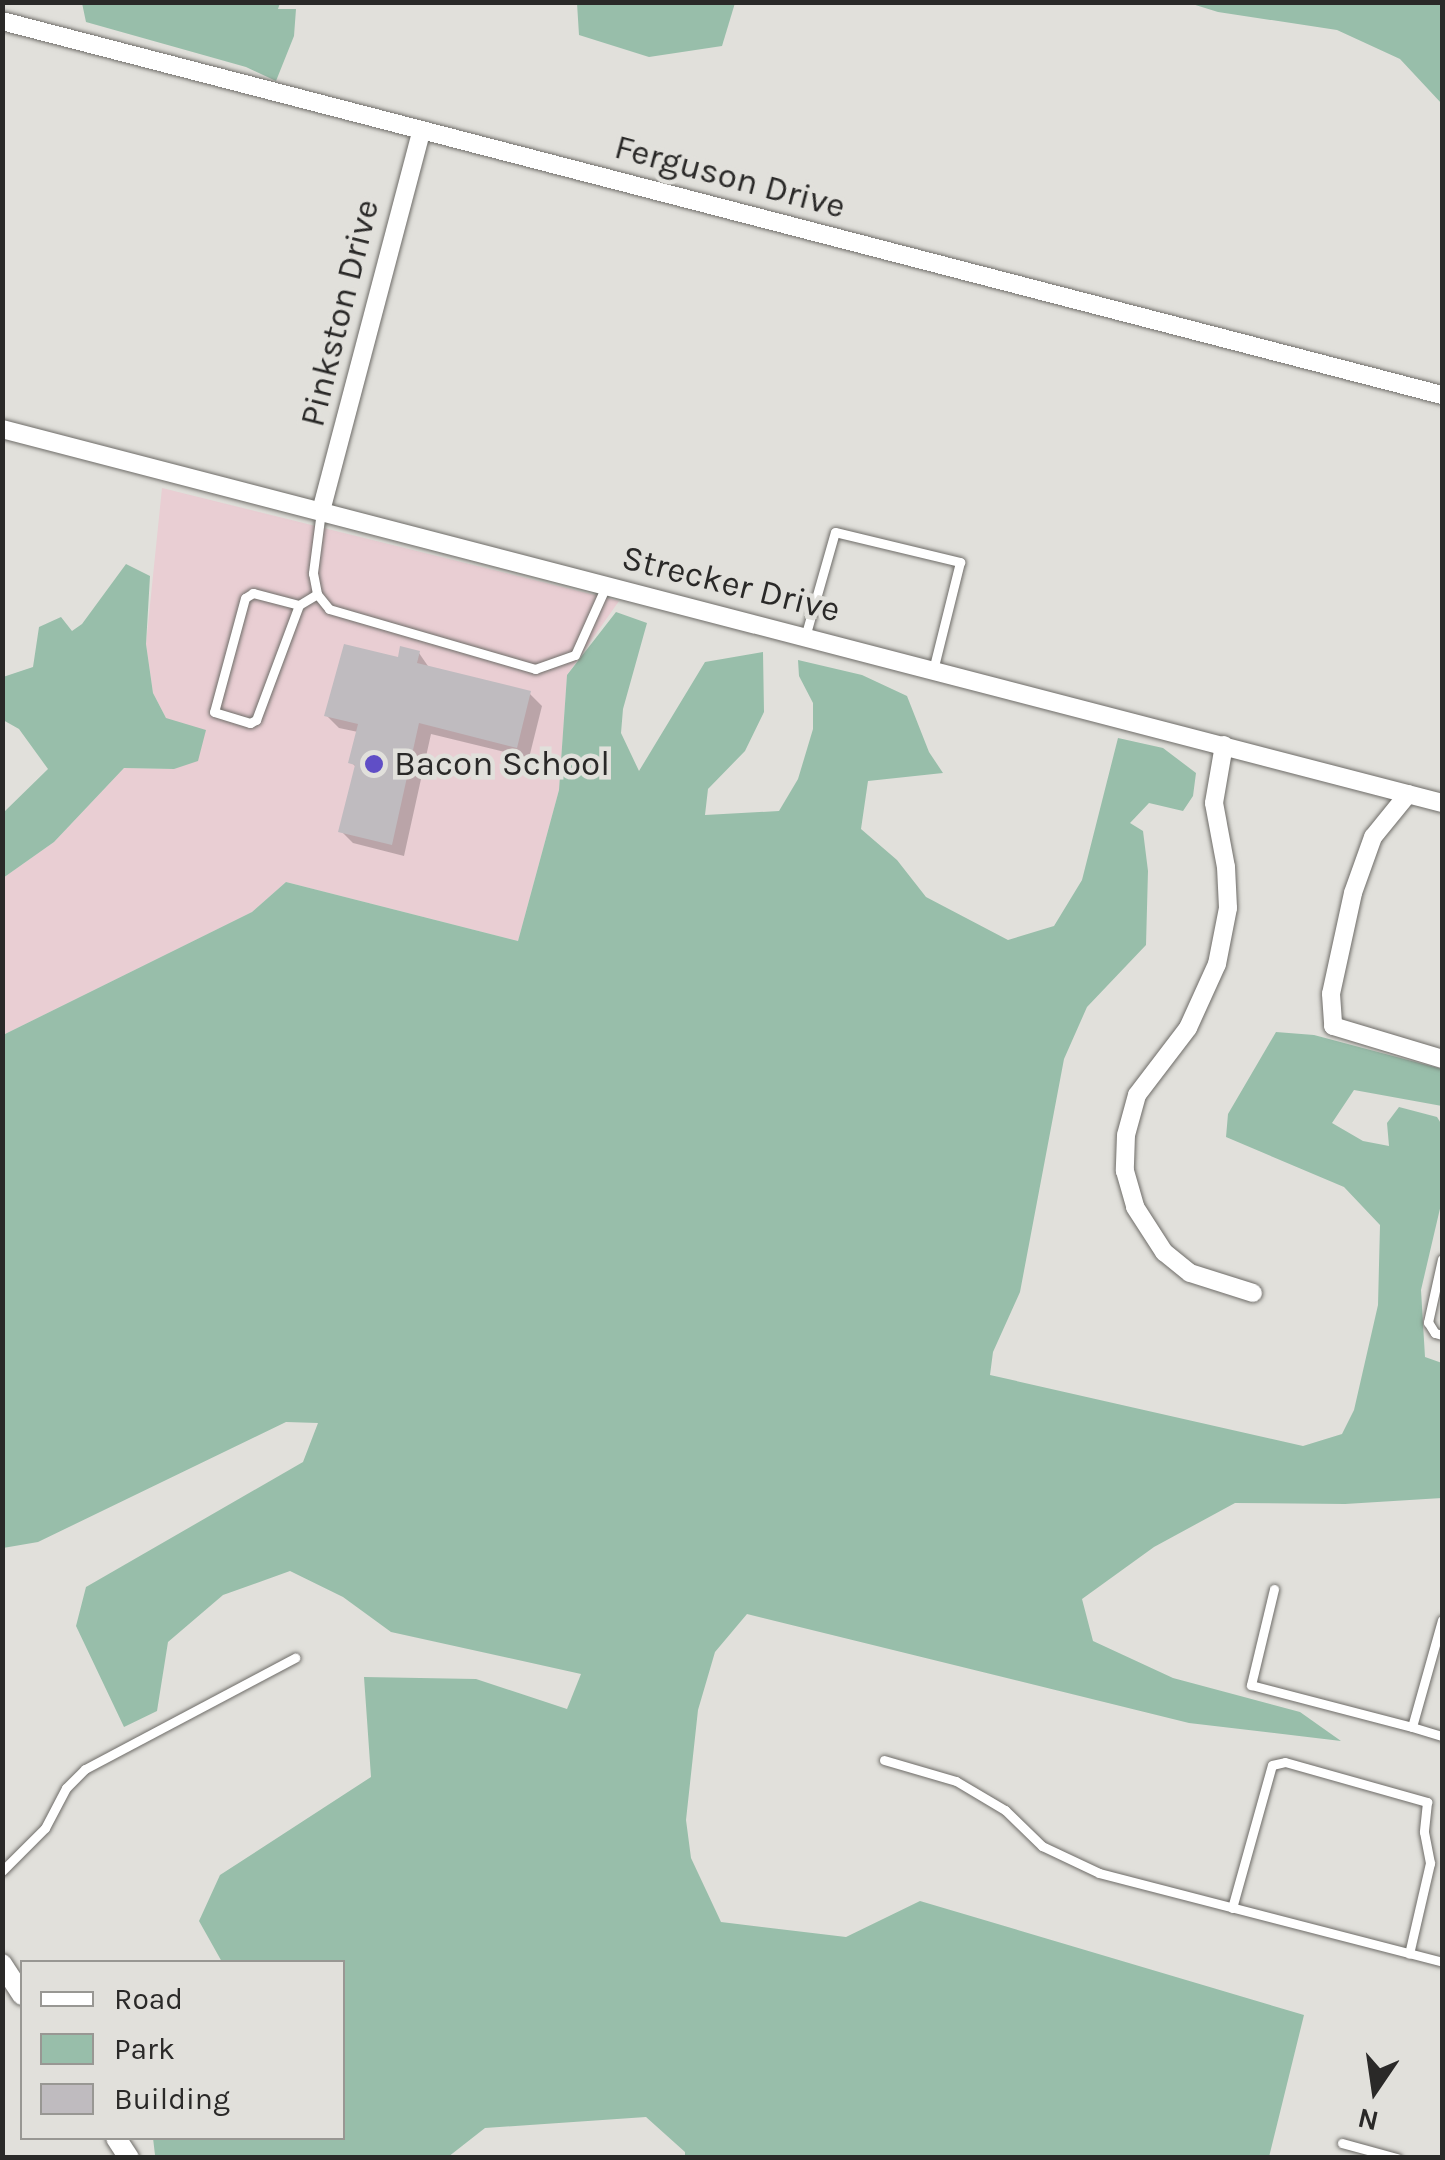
<!DOCTYPE html>
<style>
body{margin:0}
#map{position:relative;width:1445px;height:2160px;overflow:hidden;background:#e1e0db;font-family:Karla,sans-serif}
div>[style]{position:absolute}
.education>*{inset:0;background:#e9ced3}
.green>*{inset:0;background:#98beaa}
.shadow>*{inset:0;background:#0003}
.building>*{inset:0;background:#bfbbbf}
.roads{filter:drop-shadow(0 0 2px #6e6c68) drop-shadow(0 0 2px #6e6c68)}
.service>*{height:9px;margin:-4.5px;padding:0 4.5px;transform-origin:4.5px;border-radius:4.5px;background:#fff}
.minor>*{height:18px;margin:-9px;padding:0 9px;transform-origin:9px;border-radius:9px;background:#fff}
.tertiary>*{height:20px;margin:-10px;padding:0 10px;transform-origin:10px;border-radius:10px;background:#fff}
.dots>*{width:28px;height:28px;translate:-50% -50%;box-sizing:border-box;border:5px solid #e1e0db;border-radius:50%}
span{translate:-50% -50%;white-space:nowrap;text-align:center;line-height:1.15;-webkit-text-stroke:9px #e1e0db;paint-order:stroke}
.street-label{font-size:35px;color:#2a2928}
.poi-label{font-size:35px;color:#2a2928}
.left{translate:0 -50%;text-align:left}
.frame{position:absolute;inset:0;border:5px solid #2a2928;pointer-events:none}
.legend{position:absolute;left:20px;top:1960px;width:325px;height:180px;box-sizing:border-box;background:#e1e0db;border:2px solid #989793;margin:0;padding:12px 18px;list-style:none;font-size:30px;color:#2a2928}
.legend li{display:flex;align-items:center;gap:20px;height:50px}
.legend b{width:50px;border:2px solid #989793}
.north{position:absolute;left:1325px;top:2040px;width:100px;height:100px;-webkit-text-stroke:8px #e1e0db;paint-order:stroke;rotate:193deg;font-size:28px;font-weight:700;line-height:40px;text-align:center;color:#2a2928}
.north::after{content:'';display:block;margin:auto;width:35px;height:45px;background:#2a2928;clip-path:polygon(50% 0,100% 100%,50% 72%,0 100%)}
</style>
<div id="map">
<div class="education">
<i style="clip-path:polygon(162px 488px,619px 601px,567px 675px,559px 790px,518px 941px,286px 882px,252px 912px,3px 1035px,3px 878px,54px 842px,124px 768px,174px 769px,166px 718px,153px 693px,146px 644px)"></i>
</div>
<div class="green">
<i style="clip-path:polygon(82px 3px,280px 3px,278px 9px,296px 9px,294px 36px,276px 81px,246px 67px,86px 22px)"></i>
<i style="clip-path:polygon(577px 3px,577px 2px,735px 3px,722px 46px,649px 57px,579px 35px)"></i>
<i style="clip-path:polygon(1189px 3px,1442px 3px,1442px 104px,1400px 59px,1337px 30px,1218px 12px)"></i>
<i style="clip-path:polygon(126px 564px,150px 576px,146px 644px,153px 693px,166px 718px,206px 730px,198px 761px,174px 769px,124px 768px,54px 842px,3px 878px,3px 813px,48px 769px,19px 729px,3px 720px,3px 677px,33px 667px,39px 627px,61px 617px,72px 631px,82px 624px)"></i>
<i style="clip-path:polygon(616px 612px,647px 623px,623px 709px,621px 733px,639px 771px,705px 662px,763px 652px,764px 712px,745px 751px,708px 789px,705px 815px,779px 811px,798px 779px,813px 729px,813px 703px,799px 676px,798px 660px,862px 675px,907px 696px,929px 752px,943px 773px,868px 781px,861px 829px,897px 860px,926px 897px,1008px 940px,1054px 926px,1082px 880px,1118px 738px,1163px 748px,1196px 773px,1193px 796px,1183px 811px,1149px 803px,1130px 823px,1143px 831px,1148px 871px,1146px 945px,1087px 1007px,1064px 1059px,1020px 1292px,993px 1352px,990px 1375px,1303px 1446px,1342px 1434px,1354px 1410px,1378px 1305px,1380px 1225px,1344px 1187px,1226px 1137px,1228px 1114px,1276px 1032px,1314px 1035px,1442px 1069px,1442px 1106px,1354px 1090px,1332px 1123px,1363px 1141px,1389px 1146px,1387px 1123px,1399px 1107px,1437px 1117px,1442px 1125px,1442px 1200px,1421px 1290px,1425px 1357px,1442px 1363px,1442px 1498px,1345px 1504px,1235px 1503px,1154px 1547px,1082px 1599px,1093px 1641px,1173px 1678px,1300px 1712px,1341px 1741px,1189px 1723px,747px 1614px,715px 1652px,698px 1710px,686px 1820px,691px 1858px,721px 1922px,846px 1937px,920px 1901px,1304px 2015px,1269px 2157px,685px 2157px,685px 2152px,646px 2117px,485px 2128px,448px 2157px,155px 2155px,153px 2138px,342px 2138px,342px 1962px,222px 1962px,199px 1921px,220px 1875px,371px 1777px,364px 1677px,476px 1679px,567px 1709px,581px 1674px,391px 1632px,343px 1597px,290px 1571px,223px 1595px,168px 1642px,157px 1711px,124px 1727px,76px 1626px,86px 1587px,303px 1462px,318px 1423px,286px 1422px,38px 1542px,3px 1548px,3px 1035px,252px 912px,286px 882px,518px 941px,559px 790px,567px 675px)"></i>
</div>
<div class="shadow">
<i style="clip-path:polygon(419px 653px,430px 669px,530px 694px,542px 706px,529px 758px,431px 734px,404px 856px,353px 843px,341px 831px,357px 768px,351px 762px,358px 732px,339px 728px,326px 715px)"></i>
</div>
<div class="building">
<i style="clip-path:polygon(344px 644px,398px 657px,400px 646px,420px 651px,417px 663px,531px 691px,517px 748px,419px 723px,392px 845px,338px 832px,355px 765px,348px 763px,358px 724px,324px 716px)"></i>
</div>
<div class="roads">
<div class="service">
<i style="left:321px;top:511px;width:63px;rotate:97.4deg"></i>
<i style="left:313px;top:573px;width:21px;rotate:79deg"></i>
<i style="left:317px;top:594px;width:19px;rotate:51deg"></i>
<i style="left:329px;top:609px;width:215px;rotate:16.2deg"></i>
<i style="left:535px;top:669px;width:42px;rotate:-19.3deg"></i>
<i style="left:575px;top:655px;width:76px;rotate:-65.8deg"></i>
<i style="left:299px;top:605px;width:48px;rotate:-165.4deg"></i>
<i style="left:253px;top:593px;width:9px;rotate:148deg"></i>
<i style="left:245px;top:598px;width:118px;rotate:105.2deg"></i>
<i style="left:214px;top:712px;width:38px;rotate:17deg"></i>
<i style="left:250px;top:723px;width:7px;rotate:-27deg"></i>
<i style="left:256px;top:720px;width:123px;rotate:-69.5deg"></i>
<i style="left:299px;top:605px;width:21px;rotate:-31deg"></i>
<i style="left:805px;top:637px;width:109px;rotate:-74.1deg"></i>
<i style="left:835px;top:532px;width:129px;rotate:13.5deg"></i>
<i style="left:960px;top:562px;width:111px;rotate:104deg"></i>
<i style="left:1442px;top:1259px;width:65px;rotate:102.5deg"></i>
<i style="left:1428px;top:1322px;width:13px;rotate:58deg"></i>
<i style="left:1435px;top:1333px;width:7px;rotate:16deg"></i>
<i style="left:1274px;top:1589px;width:99px;rotate:103.5deg"></i>
<i style="left:1251px;top:1685px;width:166px;rotate:14.6deg"></i>
<i style="left:1442px;top:1620px;width:111px;rotate:105.7deg"></i>
<i style="left:1412px;top:1727px;width:31px;rotate:17deg"></i>
<i style="left:884px;top:1760px;width:75px;rotate:16.3deg"></i>
<i style="left:956px;top:1781px;width:57px;rotate:30.6deg"></i>
<i style="left:1005px;top:1810px;width:52px;rotate:44.2deg"></i>
<i style="left:1042px;top:1846px;width:63px;rotate:25.3deg"></i>
<i style="left:1099px;top:1873px;width:354px;rotate:14.5deg"></i>
<i style="left:2px;top:1871px;width:61px;rotate:-45deg"></i>
<i style="left:45px;top:1828px;width:45px;rotate:-62.3deg"></i>
<i style="left:66px;top:1788px;width:27px;rotate:-45deg"></i>
<i style="left:85px;top:1769px;width:238px;rotate:-27.9deg"></i>
<i style="left:1232px;top:1908px;width:148px;rotate:-74.4deg"></i>
<i style="left:1272px;top:1765px;width:13px;rotate:-13deg"></i>
<i style="left:1285px;top:1762px;width:148px;rotate:15.7deg"></i>
<i style="left:1427px;top:1802px;width:30px;rotate:96deg"></i>
<i style="left:1424px;top:1832px;width:32px;rotate:79deg"></i>
<i style="left:1430px;top:1863px;width:93px;rotate:103deg"></i>
<i style="left:1342px;top:2143px;width:57px;rotate:15.3deg"></i>
</div>
<div class="minor">
<i style="left:2px;top:21px;width:1488px;rotate:14.56deg"></i>
<i style="left:2px;top:429px;width:1488px;rotate:14.56deg"></i>
<i style="left:321px;top:511px;width:392px;rotate:-75.2deg"></i>
<i style="left:1224px;top:745px;width:59px;rotate:99.8deg"></i>
<i style="left:1214px;top:803px;width:65px;rotate:79.4deg"></i>
<i style="left:1226px;top:867px;width:41px;rotate:87.2deg"></i>
<i style="left:1228px;top:908px;width:57px;rotate:101.1deg"></i>
<i style="left:1217px;top:964px;width:70px;rotate:114.4deg"></i>
<i style="left:1188px;top:1028px;width:84px;rotate:127.3deg"></i>
<i style="left:1137px;top:1095px;width:41px;rotate:105.4deg"></i>
<i style="left:1126px;top:1135px;width:36px;rotate:92deg"></i>
<i style="left:1125px;top:1171px;width:37px;rotate:74deg"></i>
<i style="left:1135px;top:1207px;width:54px;rotate:57.2deg"></i>
<i style="left:1164px;top:1252px;width:33px;rotate:39deg"></i>
<i style="left:1190px;top:1273px;width:66px;rotate:17.6deg"></i>
<i style="left:1408px;top:794px;width:55px;rotate:129.1deg"></i>
<i style="left:1373px;top:837px;width:59px;rotate:109.7deg"></i>
<i style="left:1353px;top:893px;width:103px;rotate:102.3deg"></i>
<i style="left:1331px;top:994px;width:32px;rotate:86deg"></i>
<i style="left:1333px;top:1026px;width:114px;rotate:16.8deg"></i>
</div>
<div class="tertiary">
<i style="left:2px;top:1964px;width:37px;rotate:57deg"></i>
<i style="left:116px;top:2138px;width:24px;rotate:57deg"></i>
</div>
</div>
<div class="dots">
<i style="left:374px;top:764px;background:#604ec6"></i>
</div>
<div class="street-label">
<span style="left:730px;top:177px;rotate:15deg">Ferguson Drive</span>
<span style="left:340px;top:313px;rotate:-76deg">Pinkston Drive</span>
<span style="left:731px;top:584px;rotate:14deg">Strecker Drive</span>
</div>
<div class="poi-label">
<span class="left" style="left:394px;top:764px">Bacon School</span>
</div>
<div class="frame"></div>
<ul class="legend">
<li><b style="height:12px;background:#fff"></b>Road</li>
<li><b style="height:28px;background:#98beaa"></b>Park</li>
<li><b style="height:28px;background:#bfbbbf"></b>Building</li>
</ul>
<div class="north">N</div>
</div>
